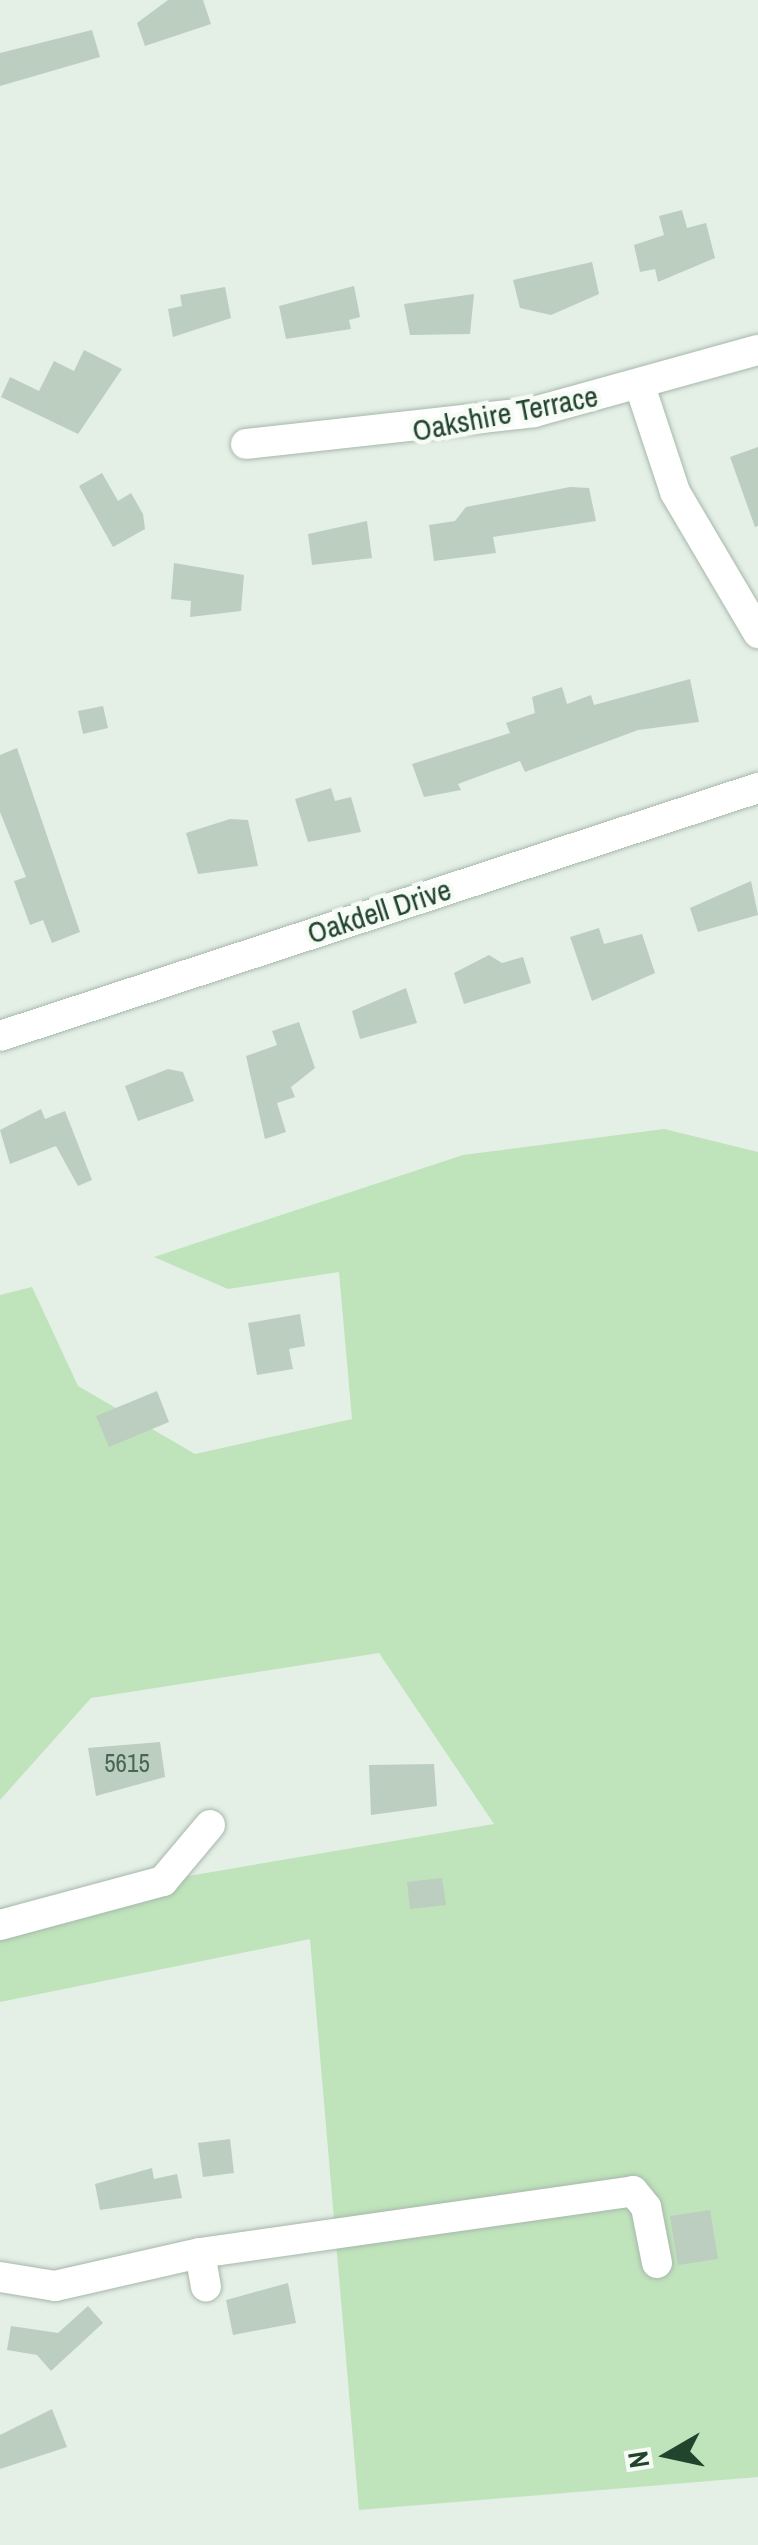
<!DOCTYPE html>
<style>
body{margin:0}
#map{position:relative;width:758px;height:2545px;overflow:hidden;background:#e4efe6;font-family:"Archivo Narrow",sans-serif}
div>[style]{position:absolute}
.green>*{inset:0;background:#bfe3bb}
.building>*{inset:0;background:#bccec0}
.roads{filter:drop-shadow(0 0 2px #a6b8ab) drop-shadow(0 0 2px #a6b8ab)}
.minor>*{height:30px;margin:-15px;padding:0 15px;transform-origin:15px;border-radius:15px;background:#fff}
span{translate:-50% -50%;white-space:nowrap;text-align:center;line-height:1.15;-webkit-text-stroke:9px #f6fbf6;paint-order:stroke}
.number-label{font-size:25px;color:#486652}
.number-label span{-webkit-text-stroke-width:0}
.street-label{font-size:30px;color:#21442d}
.north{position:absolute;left:618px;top:2405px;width:100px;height:100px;-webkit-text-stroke:8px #f6fbf6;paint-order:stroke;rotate:261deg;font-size:28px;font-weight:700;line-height:40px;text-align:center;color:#21442d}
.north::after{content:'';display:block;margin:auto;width:35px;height:45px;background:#21442d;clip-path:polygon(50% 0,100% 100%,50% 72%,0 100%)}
</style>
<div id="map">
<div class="green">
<i style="clip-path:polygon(664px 1129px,758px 1152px,758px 2477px,359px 2510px,310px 1939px,0 2002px,0 1908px,494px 1824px,379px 1653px,91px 1698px,0 1800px,0 1295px,32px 1287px,78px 1386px,195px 1454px,352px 1419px,339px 1272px,228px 1289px,154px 1257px,463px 1155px)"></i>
</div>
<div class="building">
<i style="clip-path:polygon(168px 0,203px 0,211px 24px,145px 46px,137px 23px)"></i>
<i style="clip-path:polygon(92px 30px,100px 57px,0 86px,0 53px)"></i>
<i style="clip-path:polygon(682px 210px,687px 228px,706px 223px,715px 258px,658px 282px,655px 269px,640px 272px,634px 245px,664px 235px,659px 216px)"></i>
<i style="clip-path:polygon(592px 262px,599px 294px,551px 315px,520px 308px,513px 280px)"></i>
<i style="clip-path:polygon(354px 286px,360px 317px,349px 320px,351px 329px,286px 339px,279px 306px)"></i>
<i style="clip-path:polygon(225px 287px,231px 318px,173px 337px,168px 309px,182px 306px,180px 295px)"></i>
<i style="clip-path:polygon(474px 294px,470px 334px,410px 335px,404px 304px)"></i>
<i style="clip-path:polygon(84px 350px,122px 369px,78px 434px,1px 397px,10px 377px,39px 391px,54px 361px,74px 371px)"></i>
<i style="clip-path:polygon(758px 447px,758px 526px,755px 527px,730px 457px)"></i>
<i style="clip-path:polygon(102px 473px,118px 501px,131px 493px,143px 514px,145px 529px,113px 547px,79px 486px)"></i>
<i style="clip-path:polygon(570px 487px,589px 488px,596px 521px,493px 537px,496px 553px,434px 561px,429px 525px,455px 521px,466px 507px)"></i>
<i style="clip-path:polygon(367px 521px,372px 558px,312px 565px,308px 534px)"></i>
<i style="clip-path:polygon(174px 563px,244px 575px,241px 611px,190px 617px,191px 601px,171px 599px)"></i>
<i style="clip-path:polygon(690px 679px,699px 722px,638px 730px,525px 772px,520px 761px,458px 784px,461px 790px,424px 797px,412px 764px,510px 733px,506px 723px,535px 713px,532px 697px,562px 687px,567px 704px,591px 695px,594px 705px)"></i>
<i style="clip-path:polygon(103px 706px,108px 728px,83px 734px,78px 711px)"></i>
<i style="clip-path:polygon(17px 748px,80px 932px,52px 943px,43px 920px,30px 925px,14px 881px,26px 877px,0 812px,0 755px)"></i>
<i style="clip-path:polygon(331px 788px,335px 801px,351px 797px,361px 832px,308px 842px,295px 799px)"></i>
<i style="clip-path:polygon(230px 819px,248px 820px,258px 866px,198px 874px,186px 833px)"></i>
<i style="clip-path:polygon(751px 881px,758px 915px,698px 932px,690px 908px)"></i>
<i style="clip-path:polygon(599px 928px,604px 944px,642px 934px,655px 973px,592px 1001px,570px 937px)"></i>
<i style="clip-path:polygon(489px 955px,502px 963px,523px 957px,531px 983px,464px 1004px,454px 973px)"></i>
<i style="clip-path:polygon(406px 988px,417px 1023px,360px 1039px,352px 1011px)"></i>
<i style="clip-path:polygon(299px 1022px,315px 1068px,291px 1087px,295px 1097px,277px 1103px,286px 1132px,265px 1139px,246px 1056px,277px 1045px,272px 1031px)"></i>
<i style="clip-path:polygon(168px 1069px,183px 1072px,194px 1101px,138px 1121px,125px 1086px)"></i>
<i style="clip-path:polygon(41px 1109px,45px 1119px,65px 1111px,92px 1180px,78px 1186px,56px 1146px,10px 1164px,0 1130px)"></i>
<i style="clip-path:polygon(300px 1314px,305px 1346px,289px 1349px,293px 1369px,257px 1375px,248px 1323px)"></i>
<i style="clip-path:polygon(157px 1391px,169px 1422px,109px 1447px,96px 1416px)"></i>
<i style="clip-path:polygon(160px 1742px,165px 1777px,96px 1796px,88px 1748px)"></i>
<i style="clip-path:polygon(434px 1764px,437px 1806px,371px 1815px,369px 1765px)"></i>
<i style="clip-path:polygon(442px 1878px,446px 1905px,410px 1909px,407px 1882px)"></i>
<i style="clip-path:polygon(230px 2139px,234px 2173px,203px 2177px,198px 2143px)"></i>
<i style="clip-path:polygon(152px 2168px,154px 2179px,177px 2174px,182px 2198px,100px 2210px,95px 2184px)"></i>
<i style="clip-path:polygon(710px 2210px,718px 2259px,678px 2265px,670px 2216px)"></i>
<i style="clip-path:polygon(288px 2283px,296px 2323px,233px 2335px,226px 2300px)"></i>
<i style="clip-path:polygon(88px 2306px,103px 2323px,51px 2371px,37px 2355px,7px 2350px,11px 2326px,58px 2333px)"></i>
<i style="clip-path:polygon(52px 2409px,67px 2447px,0 2469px,0 2435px)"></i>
</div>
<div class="roads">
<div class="minor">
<i style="left:640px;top:386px;width:112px;rotate:71.7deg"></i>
<i style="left:675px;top:492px;width:164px;rotate:59.5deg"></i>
<i style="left:246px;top:444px;width:290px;rotate:-6.3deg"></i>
<i style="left:534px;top:412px;width:232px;rotate:-15.5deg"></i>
<i style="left:0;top:1036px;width:798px;rotate:-18.12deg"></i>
<i style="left:0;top:1925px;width:169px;rotate:-15.1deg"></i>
<i style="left:163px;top:1881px;width:73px;rotate:-50deg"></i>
<i style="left:200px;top:2253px;width:437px;rotate:-8.1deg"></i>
<i style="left:633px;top:2191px;width:21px;rotate:51deg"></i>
<i style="left:646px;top:2207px;width:57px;rotate:78.9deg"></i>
<i style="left:0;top:2277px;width:56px;rotate:9.3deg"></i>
<i style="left:55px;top:2286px;width:149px;rotate:-12.8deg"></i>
<i style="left:200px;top:2253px;width:34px;rotate:80deg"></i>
</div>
</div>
<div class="number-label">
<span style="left:127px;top:1763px">5615</span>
</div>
<div class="street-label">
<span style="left:505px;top:413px;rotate:-11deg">Oakshire Terrace</span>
<span style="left:379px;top:911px;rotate:-18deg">Oakdell Drive</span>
</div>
<div class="north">N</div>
</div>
